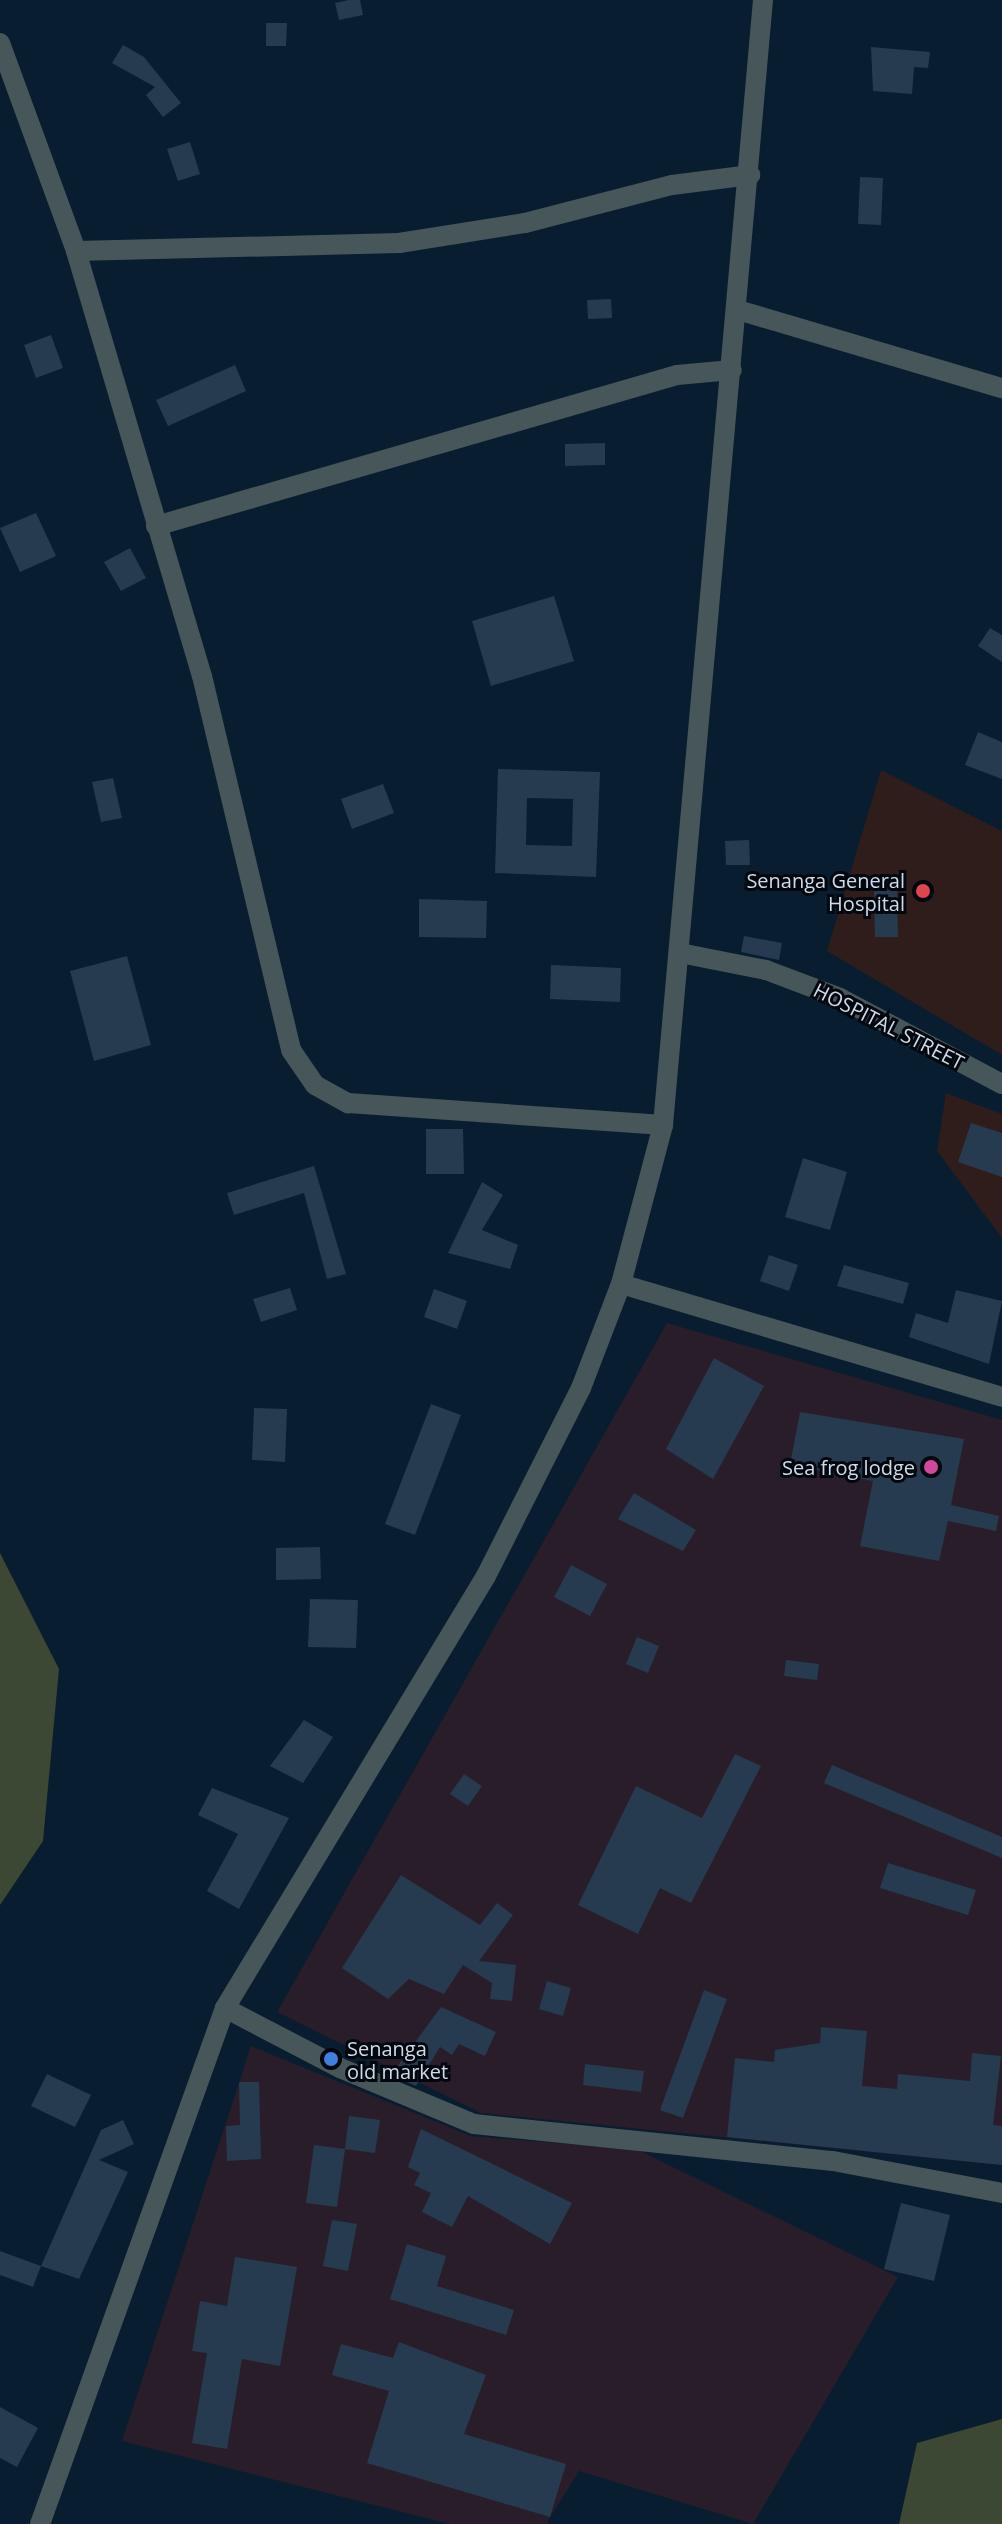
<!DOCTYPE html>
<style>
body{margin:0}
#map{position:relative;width:1002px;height:2524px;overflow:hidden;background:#081d2f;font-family:"Open Sans",sans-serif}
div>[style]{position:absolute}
.commercial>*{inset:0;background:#2a1d2a}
.medical>*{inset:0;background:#2f1d1c}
.green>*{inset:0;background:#3c4734}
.building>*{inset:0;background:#263b4f}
.minor>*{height:20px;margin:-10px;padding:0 10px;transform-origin:10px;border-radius:10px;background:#465659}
.dots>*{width:22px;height:22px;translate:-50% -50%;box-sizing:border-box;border:4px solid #02070e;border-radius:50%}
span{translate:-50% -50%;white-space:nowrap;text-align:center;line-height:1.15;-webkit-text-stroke:6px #02070e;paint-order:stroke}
.poi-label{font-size:20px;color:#cfdbe8}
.right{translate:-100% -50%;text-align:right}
.left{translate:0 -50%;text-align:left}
.street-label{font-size:20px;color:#cfdbe8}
</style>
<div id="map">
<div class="commercial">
<i style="clip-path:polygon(667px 1323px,1002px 1420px,1002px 2165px,481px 2113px,277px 2012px)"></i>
<i style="clip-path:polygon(251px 2046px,471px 2136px,638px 2150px,898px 2277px,753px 2524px,579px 2471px,546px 2524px,450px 2524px,122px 2441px)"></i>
</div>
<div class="medical">
<i style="clip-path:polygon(881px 770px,1002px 831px,1002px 1055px,827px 951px)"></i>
<i style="clip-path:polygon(946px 1093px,1002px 1114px,1002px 1238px,937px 1151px)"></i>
</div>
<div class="green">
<i style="clip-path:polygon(0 1553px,59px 1669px,43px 1841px,0 1905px)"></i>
<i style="clip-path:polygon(1002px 2419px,1002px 2524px,899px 2524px,917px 2443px)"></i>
</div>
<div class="building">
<i style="clip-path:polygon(349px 0,360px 0,363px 15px,339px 20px,335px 3px)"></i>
<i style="clip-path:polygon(266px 23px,287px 23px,286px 46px,266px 46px)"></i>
<i style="clip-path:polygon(123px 45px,144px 57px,181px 103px,163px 117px,146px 95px,155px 87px,112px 63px)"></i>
<i style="clip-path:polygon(871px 47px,930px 52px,928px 68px,914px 67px,912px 94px,873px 91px)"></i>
<i style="clip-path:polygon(190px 142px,200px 174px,178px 181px,167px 149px)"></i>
<i style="clip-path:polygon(860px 177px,883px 178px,881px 225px,858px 224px)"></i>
<i style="clip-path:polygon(611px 299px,612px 318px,588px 319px,587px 300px)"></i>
<i style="clip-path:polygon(51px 335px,63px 368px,36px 378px,24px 345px)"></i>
<i style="clip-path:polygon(235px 365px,246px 391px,168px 426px,156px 400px)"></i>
<i style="clip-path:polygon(605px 443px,605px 465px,565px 466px,565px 444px)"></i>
<i style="clip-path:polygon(36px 513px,56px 556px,20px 572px,0 528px)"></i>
<i style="clip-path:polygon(130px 548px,146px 578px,121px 591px,104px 562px)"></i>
<i style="clip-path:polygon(554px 596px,574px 661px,491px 686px,472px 621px)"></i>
<i style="clip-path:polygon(990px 628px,1002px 635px,1002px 662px,978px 646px)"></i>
<i style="clip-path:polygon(978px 732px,1002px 742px,1002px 779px,965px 765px)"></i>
<i style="clip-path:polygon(evenodd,498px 769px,600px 772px,596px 877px,495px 873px,498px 769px,527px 798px,573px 799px,572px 846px,526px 845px,527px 798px)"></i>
<i style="clip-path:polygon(113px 778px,122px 818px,101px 822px,92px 782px)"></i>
<i style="clip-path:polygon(383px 784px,394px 813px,352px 829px,341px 799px)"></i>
<i style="clip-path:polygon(749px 840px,750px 865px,726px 865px,725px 841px)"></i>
<i style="clip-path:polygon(897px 889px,898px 937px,875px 937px,874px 890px)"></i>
<i style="clip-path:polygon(419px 899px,487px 901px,486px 938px,419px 937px)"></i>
<i style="clip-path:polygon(744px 936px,782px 943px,779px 960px,741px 952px)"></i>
<i style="clip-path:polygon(127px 956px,151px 1045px,94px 1061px,70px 971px)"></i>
<i style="clip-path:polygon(551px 965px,621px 968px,620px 1002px,550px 999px)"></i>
<i style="clip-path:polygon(971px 1123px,1002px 1133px,1002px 1177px,958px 1162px)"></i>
<i style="clip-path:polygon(426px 1129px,463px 1129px,464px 1174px,426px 1174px)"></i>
<i style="clip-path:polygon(803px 1158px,847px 1172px,830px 1230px,785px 1217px)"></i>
<i style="clip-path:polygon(314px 1166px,346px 1274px,327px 1279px,304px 1193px,234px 1215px,227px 1193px)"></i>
<i style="clip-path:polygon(482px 1182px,503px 1195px,482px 1230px,518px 1245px,510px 1269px,448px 1253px)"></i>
<i style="clip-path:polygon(769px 1255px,798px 1265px,789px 1291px,760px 1281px)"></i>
<i style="clip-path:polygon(844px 1265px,909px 1283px,903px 1304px,837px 1286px)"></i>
<i style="clip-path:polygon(290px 1288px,297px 1310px,261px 1322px,253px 1299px)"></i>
<i style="clip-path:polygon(434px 1289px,467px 1301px,457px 1329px,424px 1317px)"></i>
<i style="clip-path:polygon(956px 1290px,1002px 1301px,989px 1364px,909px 1337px,916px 1313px,948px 1323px)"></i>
<i style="clip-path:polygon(714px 1358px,764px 1386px,713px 1479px,666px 1449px)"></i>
<i style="clip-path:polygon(431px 1404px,461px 1415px,415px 1535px,385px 1524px)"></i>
<i style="clip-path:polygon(254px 1408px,287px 1409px,285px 1462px,252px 1460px)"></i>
<i style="clip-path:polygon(800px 1412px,964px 1439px,951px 1505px,999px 1516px,996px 1531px,948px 1521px,939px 1561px,860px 1546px,873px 1481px,790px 1465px)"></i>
<i style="clip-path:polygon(634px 1493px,696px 1530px,683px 1551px,618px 1519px)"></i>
<i style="clip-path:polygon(320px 1547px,321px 1579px,276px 1580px,276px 1548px)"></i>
<i style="clip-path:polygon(571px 1565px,607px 1584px,590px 1616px,554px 1597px)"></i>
<i style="clip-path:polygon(310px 1599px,358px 1600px,356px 1648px,308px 1647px)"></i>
<i style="clip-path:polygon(637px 1637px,659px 1646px,648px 1673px,626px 1664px)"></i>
<i style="clip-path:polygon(786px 1660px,819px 1664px,817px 1680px,784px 1676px)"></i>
<i style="clip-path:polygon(304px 1720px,333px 1737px,303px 1783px,270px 1766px)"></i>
<i style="clip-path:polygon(735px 1754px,761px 1766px,691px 1903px,660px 1888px,638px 1934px,578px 1905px,636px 1786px,702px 1818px)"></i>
<i style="clip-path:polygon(832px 1765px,1002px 1837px,1002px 1858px,824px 1783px)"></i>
<i style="clip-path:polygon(464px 1774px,482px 1786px,468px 1806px,450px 1794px)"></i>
<i style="clip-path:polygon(212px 1788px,289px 1818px,239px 1909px,207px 1891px,238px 1834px,198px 1815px)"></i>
<i style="clip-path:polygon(888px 1863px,976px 1890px,968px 1915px,880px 1888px)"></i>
<i style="clip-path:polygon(401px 1875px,480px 1925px,497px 1903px,513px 1915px,479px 1961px,516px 1965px,512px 2001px,490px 1999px,492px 1983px,463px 1965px,444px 1994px,409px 1979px,388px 1999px,342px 1968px)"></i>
<i style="clip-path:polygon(547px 1981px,571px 1988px,563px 2016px,539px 2009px)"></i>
<i style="clip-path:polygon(704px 1990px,727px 1999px,683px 2118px,660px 2110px)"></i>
<i style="clip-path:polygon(441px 2007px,496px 2032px,485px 2056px,459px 2044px,452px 2055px,440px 2047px,416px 2086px,391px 2075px)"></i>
<i style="clip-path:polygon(821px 2027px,867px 2031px,862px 2086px,897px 2089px,898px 2074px,970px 2081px,972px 2053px,1001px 2056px,993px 2125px,1002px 2126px,1002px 2165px,727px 2137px,735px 2058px,774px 2062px,775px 2050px,820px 2043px)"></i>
<i style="clip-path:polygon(585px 2064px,644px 2071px,641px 2092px,583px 2085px)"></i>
<i style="clip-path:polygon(47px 2074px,91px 2095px,75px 2127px,31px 2106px)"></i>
<i style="clip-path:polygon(239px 2082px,259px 2082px,261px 2159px,227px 2161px,226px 2126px,240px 2125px)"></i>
<i style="clip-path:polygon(349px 2116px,380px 2120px,375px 2153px,345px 2149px)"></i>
<i style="clip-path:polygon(123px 2120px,134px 2144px,99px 2160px,128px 2172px,79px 2279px,41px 2266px,101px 2130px)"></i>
<i style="clip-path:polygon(421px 2129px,572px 2203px,550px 2244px,468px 2196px,452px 2227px,422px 2212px,431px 2193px,414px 2185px,420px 2173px,408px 2167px)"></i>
<i style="clip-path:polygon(314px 2145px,345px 2149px,337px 2207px,306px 2203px)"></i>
<i style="clip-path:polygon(901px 2203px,950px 2215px,934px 2281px,884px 2269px)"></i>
<i style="clip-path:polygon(332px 2220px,357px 2224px,348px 2271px,323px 2266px)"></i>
<i style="clip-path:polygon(407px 2244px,446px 2256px,437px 2286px,514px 2310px,506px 2335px,390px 2299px)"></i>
<i style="clip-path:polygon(0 2251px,41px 2266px,33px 2287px,0 2275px)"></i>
<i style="clip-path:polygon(235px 2257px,297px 2267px,280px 2366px,242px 2359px,227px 2449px,192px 2443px,207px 2353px,192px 2351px,200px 2301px,227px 2306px)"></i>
<i style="clip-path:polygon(399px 2342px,486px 2375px,464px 2434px,566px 2464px,550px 2517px,367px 2463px,389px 2391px,332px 2375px,341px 2344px,393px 2358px)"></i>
<i style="clip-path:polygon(0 2407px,38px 2428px,17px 2467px,0 2458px)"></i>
</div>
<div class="minor">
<i style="left:0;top:43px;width:221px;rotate:69.9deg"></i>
<i style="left:76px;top:251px;width:443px;rotate:73.5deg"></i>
<i style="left:202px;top:676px;width:384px;rotate:76.6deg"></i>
<i style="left:291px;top:1050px;width:42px;rotate:55.6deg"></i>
<i style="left:315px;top:1085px;width:38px;rotate:29deg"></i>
<i style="left:348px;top:1103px;width:316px;rotate:4deg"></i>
<i style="left:76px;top:251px;width:323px;rotate:-1.4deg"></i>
<i style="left:399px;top:243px;width:128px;rotate:-9deg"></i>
<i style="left:525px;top:223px;width:152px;rotate:-14.5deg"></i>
<i style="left:672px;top:185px;width:79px;rotate:-7.3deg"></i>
<i style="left:738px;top:310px;width:275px;rotate:16.5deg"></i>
<i style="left:156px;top:526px;width:542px;rotate:-16.16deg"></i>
<i style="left:677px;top:375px;width:55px;rotate:-5.2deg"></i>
<i style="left:680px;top:953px;width:88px;rotate:11.2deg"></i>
<i style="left:766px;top:970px;width:79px;rotate:20.7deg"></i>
<i style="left:840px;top:998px;width:183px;rotate:28deg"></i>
<i style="left:621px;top:1284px;width:397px;rotate:16.5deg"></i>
<i style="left:225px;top:2008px;width:130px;rotate:27.6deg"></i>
<i style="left:340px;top:2068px;width:145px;rotate:22.7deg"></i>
<i style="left:474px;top:2124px;width:361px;rotate:5.9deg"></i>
<i style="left:833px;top:2161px;width:172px;rotate:10.7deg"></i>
<i style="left:40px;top:2524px;width:548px;rotate:-70.28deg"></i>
<i style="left:225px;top:2008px;width:505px;rotate:-58.86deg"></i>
<i style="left:486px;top:1576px;width:211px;rotate:-63.2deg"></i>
<i style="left:581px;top:1388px;width:111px;rotate:-69deg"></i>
<i style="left:621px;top:1284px;width:164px;rotate:-75.2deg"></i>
<i style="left:663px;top:1125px;width:1129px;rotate:-84.92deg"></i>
</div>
<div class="dots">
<i style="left:923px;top:891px;background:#e0444e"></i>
<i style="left:931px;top:1467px;background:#d1479c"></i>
<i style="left:331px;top:2059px;background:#3f7fe0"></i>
</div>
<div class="poi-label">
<span class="right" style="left:905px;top:892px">Senanga General<br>Hospital</span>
<span class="right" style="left:915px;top:1467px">Sea frog lodge</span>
<span class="left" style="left:347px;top:2060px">Senanga<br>old market</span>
</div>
<div class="street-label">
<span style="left:889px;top:1026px;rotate:27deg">HOSPITAL STREET</span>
</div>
</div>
